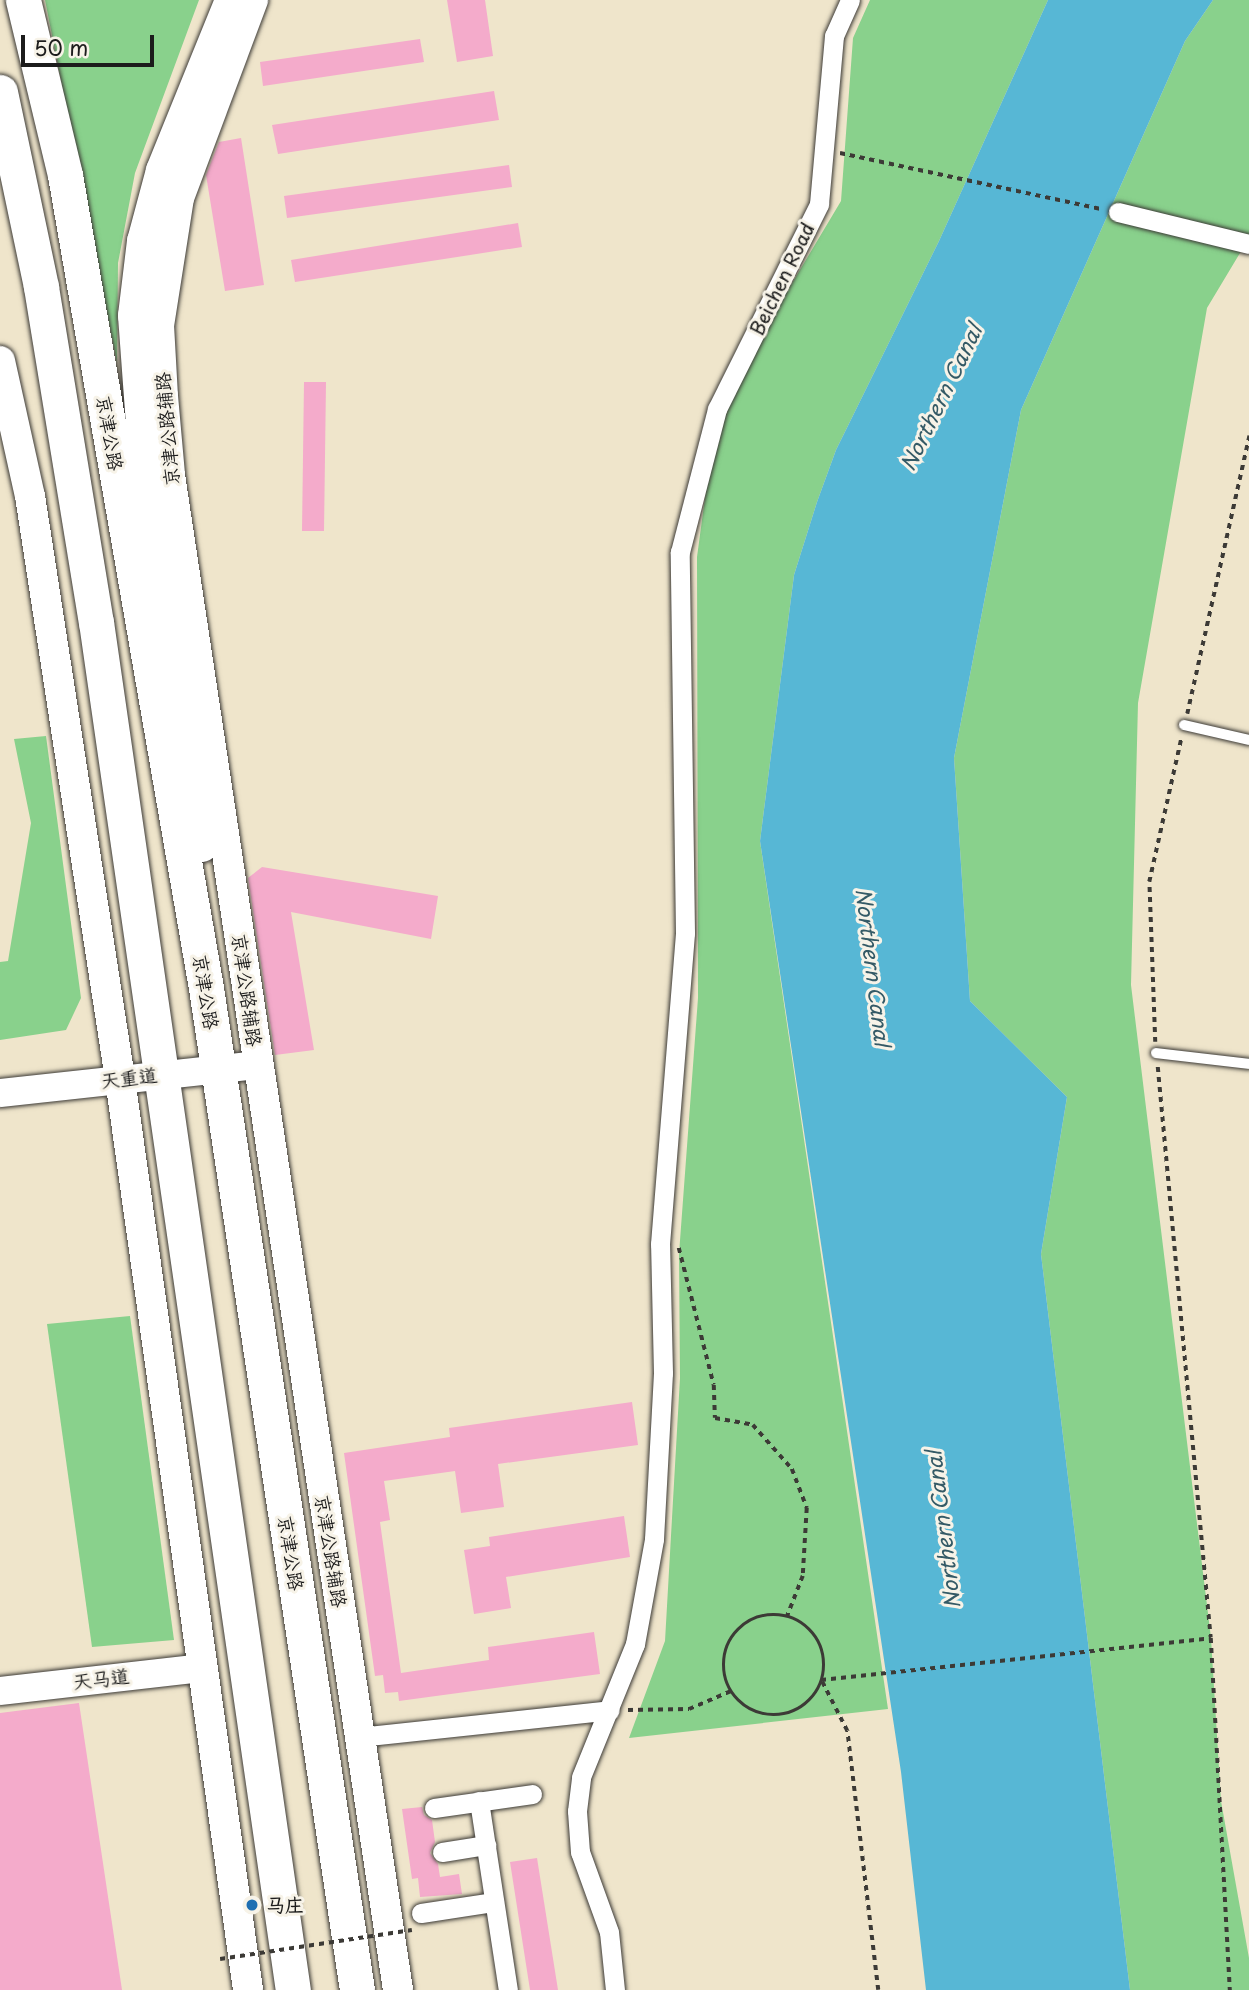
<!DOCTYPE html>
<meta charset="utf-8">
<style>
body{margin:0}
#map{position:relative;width:1249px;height:1990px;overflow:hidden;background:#efe5cb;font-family:"Playpen Sans","LXGW WenKai TC",sans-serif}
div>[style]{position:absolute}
.green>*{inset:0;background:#89d18c}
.water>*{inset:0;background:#57b7d5}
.building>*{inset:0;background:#f4abcb}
.path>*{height:3.5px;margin-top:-1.75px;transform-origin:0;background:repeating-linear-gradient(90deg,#3c3a36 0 5px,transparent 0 10px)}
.path>.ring{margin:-1.75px;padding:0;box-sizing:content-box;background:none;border:3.5px solid #3c3a36;border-radius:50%}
.roads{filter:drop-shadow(0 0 2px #3c3a36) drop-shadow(0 0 2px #3c3a36)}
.lane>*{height:10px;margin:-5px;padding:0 5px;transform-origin:5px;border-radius:5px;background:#fff}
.street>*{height:19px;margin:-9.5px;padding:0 9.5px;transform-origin:9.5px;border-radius:9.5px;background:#fff}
.secondary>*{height:28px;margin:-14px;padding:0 14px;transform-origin:14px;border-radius:14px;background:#fff}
.primary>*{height:30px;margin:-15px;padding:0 15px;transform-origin:15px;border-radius:15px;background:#fff}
.highway>*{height:35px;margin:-17.5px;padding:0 17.5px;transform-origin:17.5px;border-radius:17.5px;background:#fff}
.path-bridge>*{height:3.5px;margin-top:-1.75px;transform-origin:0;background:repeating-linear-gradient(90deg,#3c3a36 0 5px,transparent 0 10px)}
.dots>*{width:19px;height:19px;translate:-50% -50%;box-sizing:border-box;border:4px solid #f7f3e8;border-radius:50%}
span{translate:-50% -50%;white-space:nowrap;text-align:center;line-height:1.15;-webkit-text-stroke:6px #f7f3e8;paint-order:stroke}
.street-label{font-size:19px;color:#1c1c1c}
.poi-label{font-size:19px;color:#1c1c1c;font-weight:700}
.left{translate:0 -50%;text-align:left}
.water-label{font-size:21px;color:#345a66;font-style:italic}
.scale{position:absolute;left:21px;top:35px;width:133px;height:32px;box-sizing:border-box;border:4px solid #1c1c1c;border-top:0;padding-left:9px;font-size:21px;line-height:24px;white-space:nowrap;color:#1c1c1c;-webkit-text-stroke:5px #f7f3e8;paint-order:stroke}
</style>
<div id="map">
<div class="green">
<i style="clip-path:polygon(45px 0,199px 0,135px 173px,118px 263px,117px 363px)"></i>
<i style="clip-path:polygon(870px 0,1048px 0,939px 241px,836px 450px,817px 502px,794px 575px,760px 841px,888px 1709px,629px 1738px,665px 1641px,680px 1378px,679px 1254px,698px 998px,697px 557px,717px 409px,841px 201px,853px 38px)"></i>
<i style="clip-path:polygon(1213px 0,1249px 0,1249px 238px,1207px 308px,1138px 703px,1131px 985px,1211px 1638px,1221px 1801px,1249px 1958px,1249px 1990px,1130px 1990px,1041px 1254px,1067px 1097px,970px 1001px,954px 758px,1021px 410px,1185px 41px)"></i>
<i style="clip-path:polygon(46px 736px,81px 998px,66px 1030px,0 1040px,0 962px,8px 961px,31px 823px,14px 739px)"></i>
<i style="clip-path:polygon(130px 1316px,174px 1640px,92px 1647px,47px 1324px)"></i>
</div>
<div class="water">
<i style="clip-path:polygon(1048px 0,1213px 0,1185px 41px,1021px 410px,954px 758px,970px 1001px,1067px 1097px,1041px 1254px,1130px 1990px,926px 1990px,901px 1772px,760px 841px,794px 575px,817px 502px,836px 450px,939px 241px)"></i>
</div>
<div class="building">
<i style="clip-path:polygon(447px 0,485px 0,493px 56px,457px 62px)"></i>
<i style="clip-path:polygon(420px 39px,424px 62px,263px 86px,260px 62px)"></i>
<i style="clip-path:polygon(494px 91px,499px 120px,278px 154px,272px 125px)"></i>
<i style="clip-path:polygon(241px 138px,264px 285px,225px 291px,206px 175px,219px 142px)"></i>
<i style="clip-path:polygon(509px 165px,512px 187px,287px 218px,284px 196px)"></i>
<i style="clip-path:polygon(518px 223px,522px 247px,295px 282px,291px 260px)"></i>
<i style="clip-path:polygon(304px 382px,326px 382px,324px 531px,302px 531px)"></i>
<i style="clip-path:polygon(262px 867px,438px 896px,431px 939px,291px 912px,314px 1050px,275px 1055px,248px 878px)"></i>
<i style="clip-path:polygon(632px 1402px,638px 1445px,498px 1464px,504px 1507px,461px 1513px,455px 1471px,384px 1481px,390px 1520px,380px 1522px,401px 1673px,489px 1660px,488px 1647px,594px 1632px,600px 1674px,399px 1701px,398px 1692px,385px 1693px,383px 1675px,375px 1676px,344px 1453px,450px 1437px,449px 1428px)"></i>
<i style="clip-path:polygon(624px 1516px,630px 1557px,506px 1577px,511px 1608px,474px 1614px,464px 1550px,490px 1546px,489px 1537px)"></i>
<i style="clip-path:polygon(79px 1703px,122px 1990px,0 1990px,0 1713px)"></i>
<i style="clip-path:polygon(422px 1807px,424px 1815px,432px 1820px,435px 1842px,430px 1853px,438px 1864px,440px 1877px,459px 1874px,462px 1894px,420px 1897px,418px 1878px,412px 1879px,402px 1809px)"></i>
<i style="clip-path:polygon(537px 1858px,558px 1990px,530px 1990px,510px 1862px)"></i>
</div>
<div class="path">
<i style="left:840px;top:153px;width:268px;rotate:12.1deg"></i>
<i style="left:1187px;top:714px;width:285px;rotate:-77.4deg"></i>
<i style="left:1155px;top:1042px;width:160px;rotate:-92.1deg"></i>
<i style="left:1149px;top:882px;width:147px;rotate:-77.4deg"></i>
<i style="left:1158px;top:1067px;width:573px;rotate:84.7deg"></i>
<i style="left:1211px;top:1638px;width:353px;rotate:86.9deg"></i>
<i style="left:679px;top:1248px;width:141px;rotate:75.7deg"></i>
<i style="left:714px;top:1385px;width:33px;rotate:88deg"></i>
<i style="left:715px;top:1418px;width:39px;rotate:10deg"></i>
<i style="left:753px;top:1425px;width:59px;rotate:48.4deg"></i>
<i style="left:792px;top:1469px;width:42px;rotate:69deg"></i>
<i style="left:807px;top:1508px;width:68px;rotate:93.4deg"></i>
<i style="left:803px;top:1576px;width:44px;rotate:111.3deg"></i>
<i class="ring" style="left:724px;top:1615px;width:96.5px;height:96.5px"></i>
<i style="left:628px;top:1710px;width:61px;rotate:-0.9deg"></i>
<i style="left:689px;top:1709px;width:46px;rotate:-23.2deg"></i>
<i style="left:878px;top:1990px;width:261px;rotate:-96.8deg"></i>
<i style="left:847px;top:1731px;width:57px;rotate:-117deg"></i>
<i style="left:821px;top:1680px;width:392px;rotate:-6.1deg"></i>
</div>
<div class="roads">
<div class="lane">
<i style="left:1184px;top:725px;width:67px;rotate:13deg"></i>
<i style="left:1156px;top:1053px;width:94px;rotate:6.7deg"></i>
</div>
<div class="street">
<i style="left:1118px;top:212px;width:135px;rotate:13.7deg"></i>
<i style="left:359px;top:1737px;width:252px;rotate:-6.1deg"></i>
<i style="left:479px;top:1801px;width:191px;rotate:81.3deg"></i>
<i style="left:434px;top:1808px;width:99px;rotate:-8.1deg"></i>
<i style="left:442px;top:1852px;width:45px;rotate:-9deg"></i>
<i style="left:421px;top:1913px;width:74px;rotate:-8.6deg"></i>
<i style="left:615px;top:1990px;width:58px;rotate:-95.9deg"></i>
<i style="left:609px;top:1932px;width:85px;rotate:-109.9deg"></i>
<i style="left:580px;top:1852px;width:41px;rotate:-94.2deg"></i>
<i style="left:577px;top:1811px;width:34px;rotate:-83deg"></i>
<i style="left:581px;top:1777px;width:144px;rotate:-67.9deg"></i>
<i style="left:635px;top:1644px;width:107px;rotate:-79.7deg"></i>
<i style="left:654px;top:1539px;width:166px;rotate:-86.9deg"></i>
<i style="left:663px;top:1373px;width:129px;rotate:-91.3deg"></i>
<i style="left:660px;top:1244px;width:312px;rotate:-85.4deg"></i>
<i style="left:685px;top:933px;width:381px;rotate:-90.8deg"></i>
<i style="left:680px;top:552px;width:148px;rotate:-75.5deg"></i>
<i style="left:717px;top:409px;width:229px;rotate:-63.5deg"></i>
<i style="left:819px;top:204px;width:169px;rotate:-84.9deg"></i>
<i style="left:834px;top:36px;width:39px;rotate:-66deg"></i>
</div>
<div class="secondary">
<i style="left:0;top:1093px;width:260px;rotate:-6.2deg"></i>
<i style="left:0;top:1691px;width:204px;rotate:-6.5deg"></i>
</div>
<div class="primary">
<i style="left:253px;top:0;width:211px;rotate:110.5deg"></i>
<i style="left:179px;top:198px;width:129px;rotate:98.9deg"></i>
<i style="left:159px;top:325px;width:71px;rotate:86.8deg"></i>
<i style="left:163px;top:396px;width:79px;rotate:84.9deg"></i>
<i style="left:170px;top:475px;width:1532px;rotate:81.44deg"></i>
<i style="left:0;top:361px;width:138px;rotate:77.5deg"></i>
<i style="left:30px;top:496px;width:590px;rotate:81.22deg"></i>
<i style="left:120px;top:1079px;width:920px;rotate:82deg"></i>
</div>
<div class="highway">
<i style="left:23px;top:0;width:180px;rotate:76.5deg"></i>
<i style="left:65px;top:175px;width:825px;rotate:80.16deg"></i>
<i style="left:206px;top:988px;width:1013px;rotate:81.43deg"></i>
<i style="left:0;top:92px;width:199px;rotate:78.1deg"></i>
<i style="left:41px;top:287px;width:339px;rotate:80.7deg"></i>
<i style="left:96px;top:622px;width:1382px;rotate:81.81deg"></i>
<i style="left:201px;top:844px;width:129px;rotate:-95.4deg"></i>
<i style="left:189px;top:716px;width:296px;rotate:-99deg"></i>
<i style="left:143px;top:424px;width:109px;rotate:-94.2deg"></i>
<i style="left:135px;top:315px;width:75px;rotate:-83.1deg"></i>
<i style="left:144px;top:241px;width:73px;rotate:-75deg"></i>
<i style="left:163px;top:170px;width:183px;rotate:-67.9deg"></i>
</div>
</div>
<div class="path-bridge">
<i style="left:220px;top:1959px;width:194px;rotate:-8.6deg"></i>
</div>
<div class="dots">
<i style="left:252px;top:1905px;background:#1f6fb2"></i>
</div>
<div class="street-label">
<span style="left:782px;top:279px;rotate:-64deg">Beichen Road</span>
<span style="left:167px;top:429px;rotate:-95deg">京津公路辅路</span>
<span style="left:110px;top:433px;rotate:80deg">京津公路</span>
<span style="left:247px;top:990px;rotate:82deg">京津公路辅路</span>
<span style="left:206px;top:992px;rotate:81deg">京津公路</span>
<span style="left:129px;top:1078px;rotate:-7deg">天重道</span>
<span style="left:331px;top:1551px;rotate:81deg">京津公路辅路</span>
<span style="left:291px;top:1553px;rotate:81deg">京津公路</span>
<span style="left:101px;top:1679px;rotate:-7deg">天马道</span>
</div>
<div class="poi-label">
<span class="left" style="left:266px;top:1905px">马庄</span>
</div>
<div class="water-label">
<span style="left:940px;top:397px;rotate:-64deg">Northern Canal</span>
<span style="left:874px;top:967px;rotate:83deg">Northern Canal</span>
<span style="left:942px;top:1530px;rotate:-97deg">Northern Canal</span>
</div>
<div class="scale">50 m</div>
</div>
